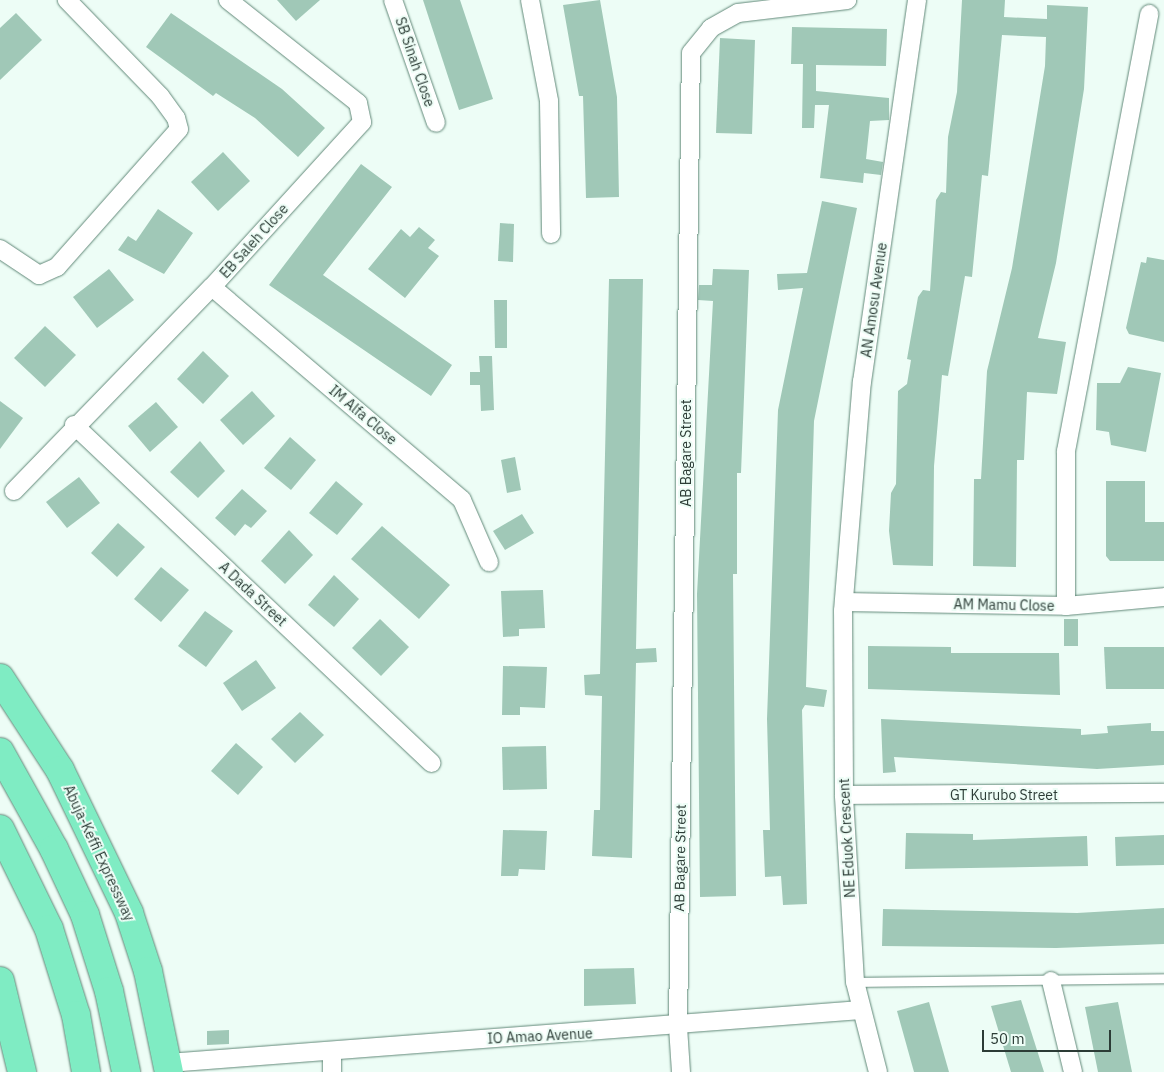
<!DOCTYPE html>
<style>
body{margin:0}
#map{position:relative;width:1164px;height:1072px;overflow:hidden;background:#edfdf6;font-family:"IBM Plex Sans",sans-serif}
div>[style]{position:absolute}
.building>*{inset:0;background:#a0c8b7}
.roads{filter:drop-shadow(0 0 1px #628979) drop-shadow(0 0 1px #628979)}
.lane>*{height:9px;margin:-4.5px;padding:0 4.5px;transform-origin:4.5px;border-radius:4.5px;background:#fff}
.street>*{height:18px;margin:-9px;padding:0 9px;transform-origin:9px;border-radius:9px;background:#fff}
.highway>*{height:28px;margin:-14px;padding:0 14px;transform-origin:14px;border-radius:14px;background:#7fecc3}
span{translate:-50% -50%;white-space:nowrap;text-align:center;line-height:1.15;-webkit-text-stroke:4px #edfdf6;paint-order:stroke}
.street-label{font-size:14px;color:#2c3c36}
.scale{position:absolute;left:982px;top:1030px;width:129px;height:22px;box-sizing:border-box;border:2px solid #2c3c36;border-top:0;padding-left:6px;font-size:15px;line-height:18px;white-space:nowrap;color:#2c3c36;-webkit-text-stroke:4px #edfdf6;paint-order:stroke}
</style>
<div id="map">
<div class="building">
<i style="clip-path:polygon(277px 0,320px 0,296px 21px)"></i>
<i style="clip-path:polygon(423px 0,460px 0,493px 99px,459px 110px)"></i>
<i style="clip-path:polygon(600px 0,617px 97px,619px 197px,586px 198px,583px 96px,579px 96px,563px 5px)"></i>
<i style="clip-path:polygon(962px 0,1005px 0,1004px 17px,1047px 19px,1047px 5px,1088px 7px,1084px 89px,1056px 263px,1038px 338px,1066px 342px,1057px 394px,1027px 392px,1024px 460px,1017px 460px,1016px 567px,973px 566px,974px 479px,981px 479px,987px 371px,1012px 268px,1045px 66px,1046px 37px,1002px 35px,988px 176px,982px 175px,972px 277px,965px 276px,948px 376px,942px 375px,934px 466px,933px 566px,893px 565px,889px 531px,891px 493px,896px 484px,898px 391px,907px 384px,911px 360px,907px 359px,918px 297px,923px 290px,930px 291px,936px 200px,941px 192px,946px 193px,948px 137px,957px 92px)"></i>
<i style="clip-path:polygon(16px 13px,42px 40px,0 80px,0 28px)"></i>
<i style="clip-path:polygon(171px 13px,282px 89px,325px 128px,298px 157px,255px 118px,216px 93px,213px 96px,146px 47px)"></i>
<i style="clip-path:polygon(792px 27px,887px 29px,886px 66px,816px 65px,816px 91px,889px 98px,889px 120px,870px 121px,866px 159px,883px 162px,881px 175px,864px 173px,863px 183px,820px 178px,829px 105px,815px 105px,814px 128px,802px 128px,803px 64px,791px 64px)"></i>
<i style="clip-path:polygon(720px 38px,755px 40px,752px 134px,716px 133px)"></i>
<i style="clip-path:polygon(223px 152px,250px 181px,218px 211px,191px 182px)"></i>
<i style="clip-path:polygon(361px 164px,392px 187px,323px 275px,452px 365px,431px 396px,269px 285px)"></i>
<i style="clip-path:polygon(822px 201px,857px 208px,814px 421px,806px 687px,827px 690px,824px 707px,805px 705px,802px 710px,807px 904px,783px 905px,781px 876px,765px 877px,763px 830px,770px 830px,767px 719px,778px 410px,803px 288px,778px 290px,777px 274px,807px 273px)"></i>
<i style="clip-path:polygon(158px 209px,193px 233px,164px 274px,118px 250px,128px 236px,136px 241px)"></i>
<i style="clip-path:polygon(500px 223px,514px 224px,513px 262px,498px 261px)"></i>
<i style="clip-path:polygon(419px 227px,435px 240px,428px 248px,439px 256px,405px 298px,368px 269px,401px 229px,410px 237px)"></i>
<i style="clip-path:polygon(1147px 257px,1164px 260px,1164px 342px,1129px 334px,1126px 328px,1141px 262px,1146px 263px)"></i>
<i style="clip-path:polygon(109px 269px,134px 300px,97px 328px,73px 297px)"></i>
<i style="clip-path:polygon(713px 269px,749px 270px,741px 473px,737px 473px,737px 574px,733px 574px,736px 896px,700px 897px,697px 594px,713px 301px,698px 300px,699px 285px,712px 285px)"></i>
<i style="clip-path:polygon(609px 279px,643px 279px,636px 649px,656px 648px,657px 662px,636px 663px,632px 858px,592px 856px,594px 810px,600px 810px,602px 696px,585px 695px,584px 675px,600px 674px)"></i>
<i style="clip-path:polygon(494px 300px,507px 300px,507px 348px,495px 348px)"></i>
<i style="clip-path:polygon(45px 326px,76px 355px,45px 387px,14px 358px)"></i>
<i style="clip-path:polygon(203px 351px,229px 376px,203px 404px,177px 379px)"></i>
<i style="clip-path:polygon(479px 356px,492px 356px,494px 410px,481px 411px,480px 385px,470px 385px,470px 372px,480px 372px)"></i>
<i style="clip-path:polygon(1128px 367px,1161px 373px,1146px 452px,1111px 445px,1109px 432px,1096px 430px,1097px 383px,1120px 383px)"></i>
<i style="clip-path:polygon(252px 391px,275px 416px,243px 445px,220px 420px)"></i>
<i style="clip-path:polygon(0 401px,23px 418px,0 449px)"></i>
<i style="clip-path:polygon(156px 402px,178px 427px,150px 452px,128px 426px)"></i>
<i style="clip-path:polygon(290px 437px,316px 460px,291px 490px,264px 468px)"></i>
<i style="clip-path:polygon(200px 441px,225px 471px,198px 498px,170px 472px)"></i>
<i style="clip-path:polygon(515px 457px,521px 490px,507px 493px,501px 460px)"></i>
<i style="clip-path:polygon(79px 477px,100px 503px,67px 528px,46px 502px)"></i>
<i style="clip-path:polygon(336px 481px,363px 504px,337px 535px,309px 513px)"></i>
<i style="clip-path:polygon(1106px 481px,1145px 481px,1145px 522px,1164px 522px,1164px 561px,1110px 561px,1106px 556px)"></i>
<i style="clip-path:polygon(242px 489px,267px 511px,251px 528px,245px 524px,235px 536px,215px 518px)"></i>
<i style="clip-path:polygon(522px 514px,534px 533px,505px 550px,493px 531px)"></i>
<i style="clip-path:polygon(118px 523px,145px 547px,117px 577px,91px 553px)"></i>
<i style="clip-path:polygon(382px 526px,450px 585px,419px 619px,351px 559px)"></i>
<i style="clip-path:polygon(289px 530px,313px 555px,285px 584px,261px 561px)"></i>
<i style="clip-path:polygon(161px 567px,189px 590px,161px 622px,134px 599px)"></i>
<i style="clip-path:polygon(334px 575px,359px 599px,334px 627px,308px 605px)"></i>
<i style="clip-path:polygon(543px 590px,545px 628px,519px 629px,519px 636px,503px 637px,501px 591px)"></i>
<i style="clip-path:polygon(205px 611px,233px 631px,206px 667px,178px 646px)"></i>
<i style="clip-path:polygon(380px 619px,409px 647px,381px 676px,352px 648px)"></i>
<i style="clip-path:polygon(1064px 619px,1078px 619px,1078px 646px,1064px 646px)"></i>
<i style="clip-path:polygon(868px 646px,951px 647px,951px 653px,1059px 653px,1060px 695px,868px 689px)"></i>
<i style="clip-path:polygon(1104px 647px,1164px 647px,1164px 689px,1106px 689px)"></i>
<i style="clip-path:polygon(256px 660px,276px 688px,242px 711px,223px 683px)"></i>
<i style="clip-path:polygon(503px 666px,547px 667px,545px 708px,520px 707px,520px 715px,502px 715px)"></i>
<i style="clip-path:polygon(300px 712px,324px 735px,295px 763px,271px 739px)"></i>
<i style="clip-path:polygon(881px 719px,1081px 729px,1081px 735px,1108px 733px,1107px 726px,1151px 723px,1151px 731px,1164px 731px,1164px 765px,1097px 769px,894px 757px,896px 772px,883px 773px)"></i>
<i style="clip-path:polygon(236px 743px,263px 767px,238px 795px,211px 771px)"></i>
<i style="clip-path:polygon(546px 746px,547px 789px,503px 790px,502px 747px)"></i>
<i style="clip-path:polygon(503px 830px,547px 831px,545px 870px,519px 869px,518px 876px,501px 876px)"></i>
<i style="clip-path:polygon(906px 833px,973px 834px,973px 840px,1087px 836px,1088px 866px,905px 869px)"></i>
<i style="clip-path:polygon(1164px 835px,1164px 865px,1116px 866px,1115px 837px)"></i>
<i style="clip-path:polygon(1164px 908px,1164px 944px,1056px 948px,882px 946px,883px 909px,1077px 913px)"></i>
<i style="clip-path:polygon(634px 968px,636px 1004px,584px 1006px,584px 969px)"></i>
<i style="clip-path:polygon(1021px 1000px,1044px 1072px,1011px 1072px,991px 1006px)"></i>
<i style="clip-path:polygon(929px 1002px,949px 1072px,914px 1072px,897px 1011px)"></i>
<i style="clip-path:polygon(1118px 1002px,1132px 1072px,1098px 1072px,1085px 1007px)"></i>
<i style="clip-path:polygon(229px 1030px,229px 1044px,207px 1045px,207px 1031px)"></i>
</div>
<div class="roads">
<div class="lane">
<i style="left:855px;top:982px;width:309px;rotate:-0.7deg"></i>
</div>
<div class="street">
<i style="left:393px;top:0;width:130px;rotate:70.7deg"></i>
<i style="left:530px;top:0;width:103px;rotate:79.3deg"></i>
<i style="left:549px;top:101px;width:133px;rotate:89.1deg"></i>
<i style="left:0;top:249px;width:47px;rotate:33.7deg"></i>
<i style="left:39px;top:275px;width:20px;rotate:-24deg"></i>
<i style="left:57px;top:267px;width:184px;rotate:-48.5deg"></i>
<i style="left:179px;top:129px;width:11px;rotate:-105deg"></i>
<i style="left:176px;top:118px;width:27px;rotate:-126deg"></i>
<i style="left:160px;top:96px;width:134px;rotate:-134.1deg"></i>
<i style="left:212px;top:287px;width:328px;rotate:40.4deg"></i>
<i style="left:462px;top:500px;width:68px;rotate:66.5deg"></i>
<i style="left:74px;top:425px;width:492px;rotate:43.4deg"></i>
<i style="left:14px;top:491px;width:284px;rotate:-45.9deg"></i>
<i style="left:212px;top:287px;width:223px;rotate:-47.7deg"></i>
<i style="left:362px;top:122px;width:19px;rotate:-102deg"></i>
<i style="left:358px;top:103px;width:166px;rotate:-141.6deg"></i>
<i style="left:844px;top:602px;width:222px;rotate:1deg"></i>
<i style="left:1066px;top:606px;width:98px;rotate:-5.2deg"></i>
<i style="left:1066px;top:606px;width:155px;rotate:-90deg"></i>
<i style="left:1066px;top:451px;width:445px;rotate:-79.2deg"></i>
<i style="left:844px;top:795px;width:320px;rotate:-0.4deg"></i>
<i style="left:1051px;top:981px;width:94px;rotate:76.4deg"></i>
<i style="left:332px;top:1052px;width:20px;rotate:90deg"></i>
<i style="left:168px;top:1063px;width:695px;rotate:-4.37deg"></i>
<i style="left:681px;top:1072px;width:45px;rotate:-93.8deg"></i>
<i style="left:678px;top:1027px;width:974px;rotate:-89.24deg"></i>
<i style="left:691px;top:53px;width:32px;rotate:-51deg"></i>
<i style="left:711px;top:28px;width:31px;rotate:-29deg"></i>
<i style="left:738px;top:13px;width:110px;rotate:-6.8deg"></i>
<i style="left:878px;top:1072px;width:93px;rotate:-104.3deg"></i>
<i style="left:855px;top:982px;width:187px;rotate:-93.4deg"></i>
<i style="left:844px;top:795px;width:184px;rotate:-90.3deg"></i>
<i style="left:843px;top:611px;width:230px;rotate:-85.3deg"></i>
<i style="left:862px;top:382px;width:386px;rotate:-81.8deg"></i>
</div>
<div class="highway">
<i style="left:0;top:678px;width:110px;rotate:56.9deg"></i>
<i style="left:60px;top:770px;width:159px;rotate:64.2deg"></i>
<i style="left:129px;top:913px;width:61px;rotate:71.9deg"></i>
<i style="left:148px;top:971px;width:103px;rotate:78.3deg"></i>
<i style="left:0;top:752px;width:111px;rotate:60.9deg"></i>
<i style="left:54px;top:849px;width:73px;rotate:64.8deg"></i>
<i style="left:85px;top:915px;width:80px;rotate:72.5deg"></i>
<i style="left:109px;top:991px;width:83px;rotate:78.1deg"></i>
<i style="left:0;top:829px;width:111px;rotate:63.9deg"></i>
<i style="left:49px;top:929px;width:90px;rotate:72.6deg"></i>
<i style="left:76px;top:1015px;width:58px;rotate:80deg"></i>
<i style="left:0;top:981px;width:94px;rotate:76.4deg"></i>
</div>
</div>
<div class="street-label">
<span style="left:415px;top:62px;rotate:71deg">SB Sinah Close</span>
<span style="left:254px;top:241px;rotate:-48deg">EB Saleh Close</span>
<span style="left:874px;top:300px;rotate:-82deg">AN Amosu Avenue</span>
<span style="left:363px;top:415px;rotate:40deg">IM Alfa Close</span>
<span style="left:686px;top:453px;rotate:-90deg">AB Bagare Street</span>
<span style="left:253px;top:594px;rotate:43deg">A Dada Street</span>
<span style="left:1004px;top:605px;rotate:1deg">AM Mamu Close</span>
<span style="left:1004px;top:795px">GT Kurubo Street</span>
<span style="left:847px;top:838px;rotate:-93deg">NE Eduok Crescent</span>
<span style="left:99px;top:853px;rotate:65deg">Abuja-Keffi Expressway</span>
<span style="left:680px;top:858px;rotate:-89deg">AB Bagare Street</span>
<span style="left:540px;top:1036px;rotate:-3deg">IO Amao Avenue</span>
</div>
<div class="scale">50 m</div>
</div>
